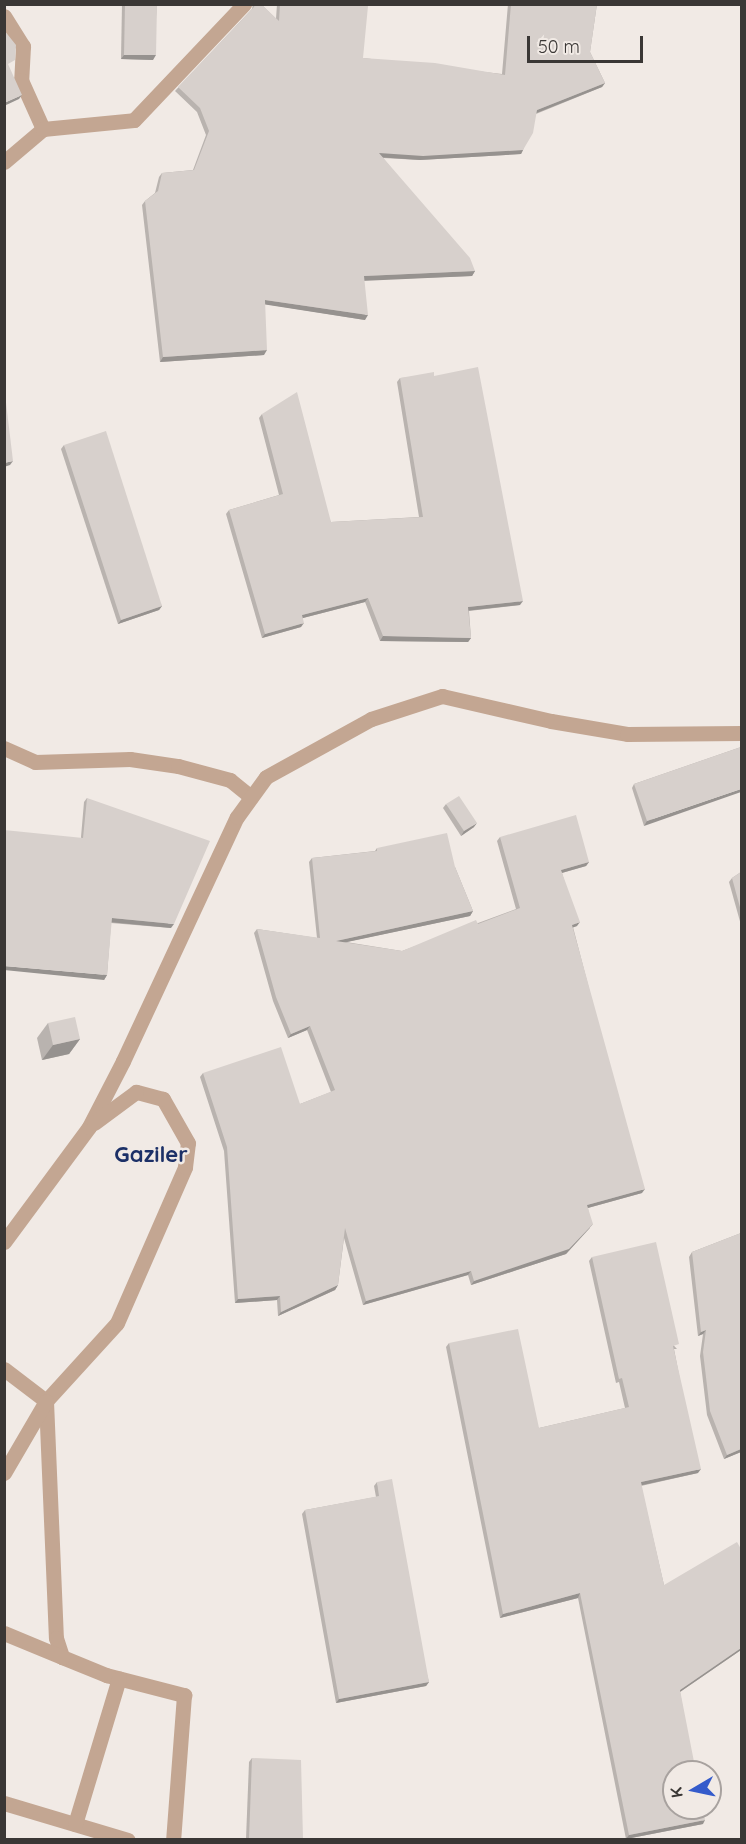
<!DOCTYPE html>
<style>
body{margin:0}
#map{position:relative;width:746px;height:1844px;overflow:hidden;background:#f1eae5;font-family:Quicksand,sans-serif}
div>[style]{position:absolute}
.minor>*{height:15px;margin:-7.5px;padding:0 7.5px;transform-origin:7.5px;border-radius:7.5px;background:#c3a692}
.wall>*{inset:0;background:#b9b3af}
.shaded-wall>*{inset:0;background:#96928f}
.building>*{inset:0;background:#d7d0cc}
span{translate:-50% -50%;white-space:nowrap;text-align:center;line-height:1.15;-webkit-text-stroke:5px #f1eae5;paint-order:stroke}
.quarter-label{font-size:22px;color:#1c3067;font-weight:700}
.frame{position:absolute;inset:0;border:6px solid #3a3735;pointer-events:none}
.north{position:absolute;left:662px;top:1760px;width:60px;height:60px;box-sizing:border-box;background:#f1eae5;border:2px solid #a8a29f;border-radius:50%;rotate:261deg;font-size:16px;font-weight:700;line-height:24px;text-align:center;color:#3a3735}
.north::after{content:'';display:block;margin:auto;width:21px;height:27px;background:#345bcb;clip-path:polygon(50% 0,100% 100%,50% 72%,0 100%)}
.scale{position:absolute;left:527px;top:36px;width:116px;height:27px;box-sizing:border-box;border:3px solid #3a3735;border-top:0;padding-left:8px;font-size:18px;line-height:21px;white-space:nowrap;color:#3a3735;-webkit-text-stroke:4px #f1eae5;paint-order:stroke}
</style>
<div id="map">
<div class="minor">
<i style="left:4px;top:16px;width:36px;rotate:58deg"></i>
<i style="left:23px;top:46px;width:34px;rotate:93deg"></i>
<i style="left:21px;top:80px;width:54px;rotate:65.8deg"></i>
<i style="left:4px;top:162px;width:51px;rotate:-40.2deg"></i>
<i style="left:43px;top:129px;width:91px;rotate:-5.6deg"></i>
<i style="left:134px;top:120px;width:160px;rotate:-46.5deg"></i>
<i style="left:4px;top:748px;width:34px;rotate:24deg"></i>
<i style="left:35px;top:762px;width:95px;rotate:-1.8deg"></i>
<i style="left:130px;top:759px;width:49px;rotate:8.3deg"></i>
<i style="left:178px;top:766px;width:54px;rotate:15.1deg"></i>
<i style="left:230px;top:780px;width:27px;rotate:39deg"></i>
<i style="left:4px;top:1242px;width:143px;rotate:-53.5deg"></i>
<i style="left:89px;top:1127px;width:74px;rotate:-62.7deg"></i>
<i style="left:123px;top:1061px;width:269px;rotate:-65deg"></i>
<i style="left:237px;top:817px;width:49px;rotate:-54.1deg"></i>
<i style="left:266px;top:777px;width:120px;rotate:-28.9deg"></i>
<i style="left:371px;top:719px;width:75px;rotate:-17.9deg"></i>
<i style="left:442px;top:696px;width:112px;rotate:12.9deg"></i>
<i style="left:551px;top:721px;width:77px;rotate:9.7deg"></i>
<i style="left:627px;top:734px;width:115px;rotate:-0.5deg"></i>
<i style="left:4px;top:1369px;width:53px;rotate:37.3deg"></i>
<i style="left:46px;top:1401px;width:105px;rotate:-47.7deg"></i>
<i style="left:117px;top:1323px;width:170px;rotate:-66.4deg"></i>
<i style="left:185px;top:1167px;width:24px;rotate:-83deg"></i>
<i style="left:188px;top:1143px;width:51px;rotate:-119.6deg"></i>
<i style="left:163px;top:1099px;width:28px;rotate:-165deg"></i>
<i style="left:136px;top:1092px;width:52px;rotate:143.6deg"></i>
<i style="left:46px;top:1401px;width:237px;rotate:87.6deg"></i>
<i style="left:56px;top:1638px;width:20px;rotate:72deg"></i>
<i style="left:62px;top:1657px;width:48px;rotate:22.2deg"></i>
<i style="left:106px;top:1675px;width:81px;rotate:14.4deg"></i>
<i style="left:184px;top:1695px;width:145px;rotate:94.3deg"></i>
<i style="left:4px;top:1473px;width:83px;rotate:-59.7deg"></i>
<i style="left:4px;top:1633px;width:63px;rotate:22.5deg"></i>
<i style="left:4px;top:1803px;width:129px;rotate:16.6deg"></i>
<i style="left:75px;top:1824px;width:152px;rotate:-73.2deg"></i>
</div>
<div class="wall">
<i style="clip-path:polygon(122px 4px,157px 4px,153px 60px,121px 59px)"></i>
<i style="clip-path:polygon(253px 4px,261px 4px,276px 19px,277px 4px,349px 4px,363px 58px,502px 74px,508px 4px,597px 4px,590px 52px,605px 83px,602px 87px,536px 114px,523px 150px,521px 154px,420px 160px,383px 158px,475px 271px,472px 276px,364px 280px,365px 320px,265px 304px,264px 355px,160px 362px,142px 205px,145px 201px,155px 193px,159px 177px,162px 173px,193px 170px,206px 135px,197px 112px,175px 91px,252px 9px)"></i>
<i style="clip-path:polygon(434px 376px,520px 605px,469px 611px,471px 638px,468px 642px,380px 641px,365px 602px,303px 618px,301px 627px,262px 638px,226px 514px,229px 510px,279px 495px,259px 418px,262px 414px,331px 522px,419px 517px,397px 382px,400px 378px)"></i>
<i style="clip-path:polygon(64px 445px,162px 606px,159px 610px,118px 624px,61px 449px)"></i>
<i style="clip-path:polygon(741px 747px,644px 826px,632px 788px,634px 784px)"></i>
<i style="clip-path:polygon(87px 798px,171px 928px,111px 923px,107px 975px,104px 980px,81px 837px,84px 802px)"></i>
<i style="clip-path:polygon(446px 804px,474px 827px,461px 836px,443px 808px)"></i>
<i style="clip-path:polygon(500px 837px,589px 862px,586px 866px,562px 873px,577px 926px,573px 927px,642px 1193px,588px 1208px,590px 1228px,566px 1254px,471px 1285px,468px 1275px,363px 1305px,344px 1238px,338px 1285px,335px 1290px,278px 1316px,277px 1300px,235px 1303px,224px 1151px,200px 1077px,203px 1073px,300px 1104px,331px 1092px,307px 1030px,288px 1038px,273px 1001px,254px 933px,257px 929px,317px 938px,309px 862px,312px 858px,375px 851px,377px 848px,455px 867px,473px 911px,470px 916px,346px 942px,402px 951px,516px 909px,497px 841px)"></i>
<i style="clip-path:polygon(741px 872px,741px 925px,729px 882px,732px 878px)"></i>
<i style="clip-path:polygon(48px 1023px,80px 1039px,69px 1054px,42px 1060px,37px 1038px)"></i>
<i style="clip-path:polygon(741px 1233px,741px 1452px,724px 1459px,707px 1415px,700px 1356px,703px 1334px,698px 1336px,689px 1257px,692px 1252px)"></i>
<i style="clip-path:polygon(592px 1257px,677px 1349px,674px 1349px,698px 1473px,641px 1486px,664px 1585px,741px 1650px,680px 1692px,703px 1824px,626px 1839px,578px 1598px,500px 1618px,446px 1347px,449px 1343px,539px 1428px,625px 1408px,619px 1382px,616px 1383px,589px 1261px)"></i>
<i style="clip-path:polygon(377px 1482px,429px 1682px,426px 1686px,336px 1703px,302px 1514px,305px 1510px,376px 1497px,374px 1486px)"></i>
<i style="clip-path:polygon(252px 1758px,303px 1839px,246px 1839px,249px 1762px)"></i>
</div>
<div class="shaded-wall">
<i style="clip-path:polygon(124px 55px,156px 55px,153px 60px,121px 59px)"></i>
<i style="clip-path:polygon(605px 83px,602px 87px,534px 114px,537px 110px)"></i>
<i style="clip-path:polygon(22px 95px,19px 99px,4px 106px,4px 103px)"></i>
<i style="clip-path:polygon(523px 150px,521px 154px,420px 160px,376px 157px,379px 153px)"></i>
<i style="clip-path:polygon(475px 271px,472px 276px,361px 281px,364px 276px)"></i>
<i style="clip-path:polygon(265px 300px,368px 315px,365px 320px,262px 304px)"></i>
<i style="clip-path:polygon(267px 350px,264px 355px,160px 362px,163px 357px)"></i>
<i style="clip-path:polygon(13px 461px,10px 465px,4px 467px,4px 463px)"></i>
<i style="clip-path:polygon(368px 598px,365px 602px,299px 619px,302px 615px)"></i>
<i style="clip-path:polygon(523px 601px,520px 605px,465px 611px,468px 607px)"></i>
<i style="clip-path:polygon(162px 606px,159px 610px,118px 624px,121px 620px)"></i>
<i style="clip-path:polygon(304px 623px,301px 627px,262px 638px,265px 634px)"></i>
<i style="clip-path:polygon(383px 636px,471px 638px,468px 642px,380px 641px)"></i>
<i style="clip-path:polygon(741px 789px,741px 792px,644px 826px,647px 821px)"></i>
<i style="clip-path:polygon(477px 823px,474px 827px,461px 836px,464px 831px)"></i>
<i style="clip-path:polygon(589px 862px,586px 866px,558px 874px,561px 870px)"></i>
<i style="clip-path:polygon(473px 911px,470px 916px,333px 945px,336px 941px)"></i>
<i style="clip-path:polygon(112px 918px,174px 924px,171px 928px,109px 922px)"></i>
<i style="clip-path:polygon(580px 922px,577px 926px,569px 929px,572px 925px)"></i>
<i style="clip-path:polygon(4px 966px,107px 975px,104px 980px,4px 970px)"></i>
<i style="clip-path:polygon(310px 1026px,307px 1030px,288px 1038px,291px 1034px)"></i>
<i style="clip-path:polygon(80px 1039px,69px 1054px,42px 1060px,53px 1045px)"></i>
<i style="clip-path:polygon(645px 1189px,642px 1193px,584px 1209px,587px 1205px)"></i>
<i style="clip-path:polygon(593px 1224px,566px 1254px,471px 1285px,474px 1281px)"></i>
<i style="clip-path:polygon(471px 1271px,468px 1275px,363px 1305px,366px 1301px)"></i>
<i style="clip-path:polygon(338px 1285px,335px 1290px,278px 1316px,281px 1312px)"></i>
<i style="clip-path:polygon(280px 1296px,277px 1300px,235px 1303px,238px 1299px)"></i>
<i style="clip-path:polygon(706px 1330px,703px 1334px,698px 1336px,701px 1332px)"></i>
<i style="clip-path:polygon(741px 1449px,741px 1452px,724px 1459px,727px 1455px)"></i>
<i style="clip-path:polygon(701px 1469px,698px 1473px,638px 1486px,641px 1482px)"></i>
<i style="clip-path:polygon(580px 1593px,578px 1598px,500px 1618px,503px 1614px)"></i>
<i style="clip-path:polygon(741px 1648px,741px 1650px,677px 1694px,680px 1690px)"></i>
<i style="clip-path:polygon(429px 1682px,426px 1686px,336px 1703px,339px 1699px)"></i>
<i style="clip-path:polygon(705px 1820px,703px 1824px,626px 1839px,629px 1835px)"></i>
</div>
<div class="building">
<i style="clip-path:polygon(125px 4px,157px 4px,156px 55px,124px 55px)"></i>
<i style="clip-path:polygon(255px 4px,261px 4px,279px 21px,280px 4px,349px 4px,368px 6px,363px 58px,435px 63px,505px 75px,511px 4px,597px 4px,590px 52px,605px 83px,537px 110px,533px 133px,523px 150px,423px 156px,379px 153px,470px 258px,475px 271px,364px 276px,368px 315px,265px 300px,267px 350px,163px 357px,145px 201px,158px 191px,162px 173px,194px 170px,209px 131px,200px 108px,178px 87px,254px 7px)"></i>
<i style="clip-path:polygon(4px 30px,16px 45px,15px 60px,8px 64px,22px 95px,4px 103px)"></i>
<i style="clip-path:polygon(478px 367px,523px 601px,468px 607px,471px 638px,383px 636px,368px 598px,302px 615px,304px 623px,265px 634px,229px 510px,283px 494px,262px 414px,297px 392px,331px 522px,423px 517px,400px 378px,434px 372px,434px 376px)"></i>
<i style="clip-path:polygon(4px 386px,13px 461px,4px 463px)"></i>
<i style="clip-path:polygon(106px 431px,162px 606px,121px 620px,64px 445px)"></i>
<i style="clip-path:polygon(741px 747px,741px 789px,647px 821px,634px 784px)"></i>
<i style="clip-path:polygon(459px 796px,477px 823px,464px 831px,446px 804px)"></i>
<i style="clip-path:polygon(87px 798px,210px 841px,174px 924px,112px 918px,107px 975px,4px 966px,4px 830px,83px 838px)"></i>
<i style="clip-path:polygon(576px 815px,589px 862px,561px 870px,580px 922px,572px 925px,645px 1189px,587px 1205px,593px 1224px,569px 1249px,474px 1281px,471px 1271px,366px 1301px,345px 1228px,338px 1285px,281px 1312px,280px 1296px,238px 1299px,227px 1147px,203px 1073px,281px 1047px,300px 1104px,335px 1090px,310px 1026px,291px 1034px,276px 997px,257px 929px,320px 938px,312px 858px,377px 851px,377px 848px,447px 833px,455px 867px,473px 911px,336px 941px,402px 951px,476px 920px,478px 924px,520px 908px,500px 837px)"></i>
<i style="clip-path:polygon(741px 872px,741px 911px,732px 878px)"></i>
<i style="clip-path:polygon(75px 1017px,80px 1039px,53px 1045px,48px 1023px)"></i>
<i style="clip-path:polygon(741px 1233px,741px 1449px,727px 1455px,710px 1411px,703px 1352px,706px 1330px,701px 1332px,692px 1252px)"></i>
<i style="clip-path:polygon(656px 1242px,679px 1344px,673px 1346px,701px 1469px,641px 1482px,664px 1585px,737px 1542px,741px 1549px,741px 1648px,680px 1690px,696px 1772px,674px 1772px,674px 1808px,703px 1808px,705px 1820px,629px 1835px,580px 1593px,503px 1614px,449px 1343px,518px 1329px,539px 1428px,629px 1407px,622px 1378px,619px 1379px,592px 1257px)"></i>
<i style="clip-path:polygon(392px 1479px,429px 1682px,339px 1699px,305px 1510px,379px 1496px,377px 1482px)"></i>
<i style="clip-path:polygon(252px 1758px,301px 1760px,303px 1839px,249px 1839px)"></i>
</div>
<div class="quarter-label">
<span style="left:151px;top:1155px">Gaziler</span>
</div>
<div class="frame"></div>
<div class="north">K</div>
<div class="scale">50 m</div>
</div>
